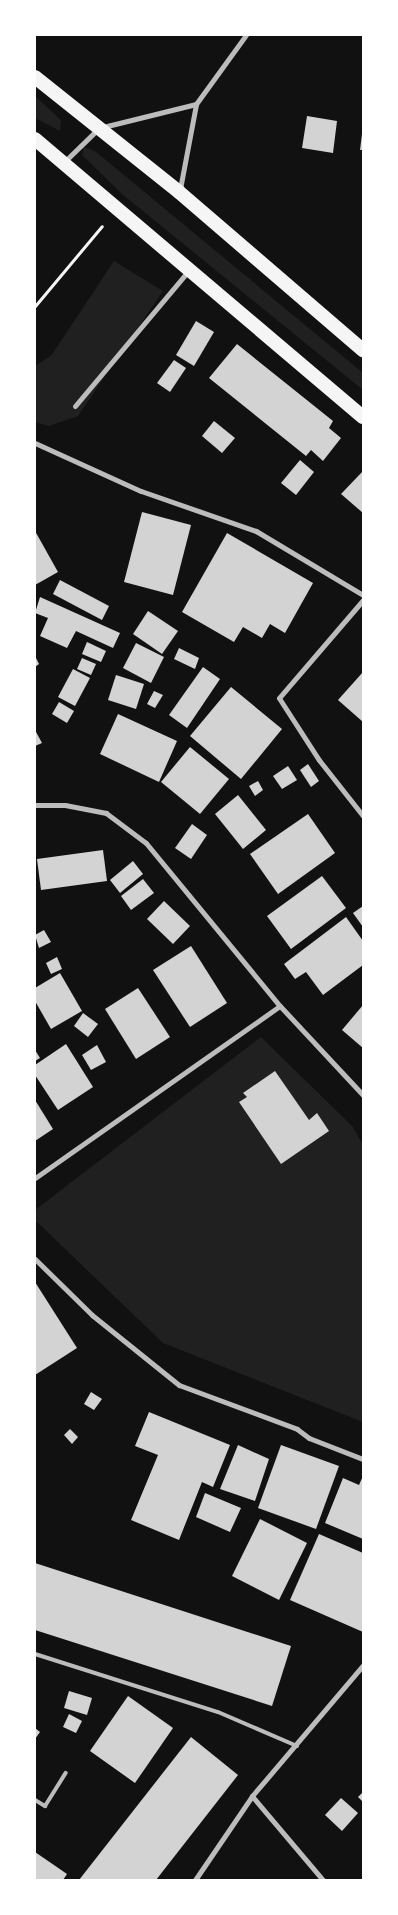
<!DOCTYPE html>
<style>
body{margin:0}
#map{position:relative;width:398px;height:1915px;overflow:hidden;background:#111;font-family:Jost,sans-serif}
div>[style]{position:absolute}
.green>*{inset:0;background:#202020}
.building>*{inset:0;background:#d3d3d3}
.path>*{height:3px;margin:-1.5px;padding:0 1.5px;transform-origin:1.5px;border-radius:1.5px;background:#f5f5f5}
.service>*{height:4px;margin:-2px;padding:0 2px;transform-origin:2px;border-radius:2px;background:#bcbcbc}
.minor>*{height:5px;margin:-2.5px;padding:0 2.5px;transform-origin:2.5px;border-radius:2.5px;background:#bcbcbc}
.trunk>*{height:14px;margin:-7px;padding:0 7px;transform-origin:7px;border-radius:7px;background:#f5f5f5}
span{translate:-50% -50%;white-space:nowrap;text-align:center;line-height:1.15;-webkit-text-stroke:5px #fff;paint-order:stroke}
.frame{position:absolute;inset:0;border:36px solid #fff;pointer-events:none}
</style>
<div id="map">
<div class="green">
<i style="clip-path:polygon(35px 96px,61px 120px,60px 131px,35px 118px)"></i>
<i style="clip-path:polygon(84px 147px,95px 151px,363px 373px,363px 390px,122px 194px,82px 155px)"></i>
<i style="clip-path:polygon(114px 261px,163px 291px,78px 416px,49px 426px,35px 422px,35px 366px,51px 356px)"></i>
<i style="clip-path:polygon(261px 1037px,353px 1127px,363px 1145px,363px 1422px,163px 1343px,35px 1220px,35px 1210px)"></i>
</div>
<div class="building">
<i style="clip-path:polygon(307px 116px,337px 121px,333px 153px,302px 148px)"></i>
<i style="clip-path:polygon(362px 134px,363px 134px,363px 150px,360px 150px)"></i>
<i style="clip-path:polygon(196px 321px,214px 332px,194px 366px,176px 355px)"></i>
<i style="clip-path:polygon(237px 344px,333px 421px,329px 428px,341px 438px,323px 461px,311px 450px,306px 456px,209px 378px)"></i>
<i style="clip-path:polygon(174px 360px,186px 368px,170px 392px,157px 383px)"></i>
<i style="clip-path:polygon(214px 421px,235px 438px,222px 453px,202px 436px)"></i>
<i style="clip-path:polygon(300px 460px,314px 472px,296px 495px,281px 483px)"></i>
<i style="clip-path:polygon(363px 471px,363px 513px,341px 494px)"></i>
<i style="clip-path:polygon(142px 512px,191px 525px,173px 595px,124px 582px)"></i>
<i style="clip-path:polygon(35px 531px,58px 572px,35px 585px)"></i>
<i style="clip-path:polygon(227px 533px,313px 583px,285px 633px,270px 624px,262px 638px,243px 627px,234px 642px,182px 612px)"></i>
<i style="clip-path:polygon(60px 580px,109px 606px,102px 620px,53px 594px)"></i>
<i style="clip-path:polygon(40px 597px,120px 633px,113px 648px,76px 631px,67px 648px,40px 636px,48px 618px,35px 613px)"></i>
<i style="clip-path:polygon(148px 611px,178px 631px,162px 654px,133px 634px)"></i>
<i style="clip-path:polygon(87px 642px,106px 651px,101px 662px,82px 654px)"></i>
<i style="clip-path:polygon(136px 643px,164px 657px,151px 683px,123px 668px)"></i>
<i style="clip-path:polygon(179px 648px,199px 658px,195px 669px,174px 659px)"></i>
<i style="clip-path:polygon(35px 656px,39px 664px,35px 667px)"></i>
<i style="clip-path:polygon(82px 658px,96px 664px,91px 675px,77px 669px)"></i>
<i style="clip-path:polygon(203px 667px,220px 679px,187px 728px,169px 715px)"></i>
<i style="clip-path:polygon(73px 669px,90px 678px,75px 706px,58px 697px)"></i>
<i style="clip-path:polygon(363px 672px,363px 722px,338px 700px)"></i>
<i style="clip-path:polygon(116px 675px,144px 684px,136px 709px,108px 700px)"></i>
<i style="clip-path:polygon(231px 687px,282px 729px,241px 779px,190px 736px)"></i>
<i style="clip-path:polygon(154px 691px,163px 695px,155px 708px,147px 704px)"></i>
<i style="clip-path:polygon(59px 702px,74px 711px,67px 723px,52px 714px)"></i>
<i style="clip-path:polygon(118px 714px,177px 741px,159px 782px,100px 754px)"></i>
<i style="clip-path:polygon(35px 730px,42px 743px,35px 746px)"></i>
<i style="clip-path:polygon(190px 747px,229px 779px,200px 814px,161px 782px)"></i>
<i style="clip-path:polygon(308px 764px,319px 781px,311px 787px,300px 770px)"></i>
<i style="clip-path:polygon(288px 766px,297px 780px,282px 789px,273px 776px)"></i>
<i style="clip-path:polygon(258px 781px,263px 790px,255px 796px,249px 786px)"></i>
<i style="clip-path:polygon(238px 795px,266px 830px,243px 849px,215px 814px)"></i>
<i style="clip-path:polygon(308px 814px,335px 853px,278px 894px,250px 854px)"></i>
<i style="clip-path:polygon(192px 824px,207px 835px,191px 859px,175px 848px)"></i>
<i style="clip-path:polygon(103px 850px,107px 881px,41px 890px,37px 859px)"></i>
<i style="clip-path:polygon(133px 861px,143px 874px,120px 893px,110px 880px)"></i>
<i style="clip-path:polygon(322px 876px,346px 908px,291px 949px,267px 916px)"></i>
<i style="clip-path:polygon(143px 879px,154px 893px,131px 910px,121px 896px)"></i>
<i style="clip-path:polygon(164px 901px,190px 926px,173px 944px,147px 919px)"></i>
<i style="clip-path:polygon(363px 906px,363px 927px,353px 913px)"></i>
<i style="clip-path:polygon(346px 917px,363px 941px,363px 965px,323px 995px,306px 972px,295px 979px,284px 964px)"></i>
<i style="clip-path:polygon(44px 930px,51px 942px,39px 948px,35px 935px)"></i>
<i style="clip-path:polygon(191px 946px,227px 1003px,190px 1027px,153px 970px)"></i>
<i style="clip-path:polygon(57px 957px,62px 969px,51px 974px,46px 963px)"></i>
<i style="clip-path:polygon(60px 973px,82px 1011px,51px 1029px,35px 1001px,35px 988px)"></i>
<i style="clip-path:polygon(138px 988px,170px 1037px,136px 1059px,105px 1009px)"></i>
<i style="clip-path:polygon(363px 1005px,363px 1048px,342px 1030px)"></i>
<i style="clip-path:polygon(83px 1013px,98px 1024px,88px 1037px,74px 1026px)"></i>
<i style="clip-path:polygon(66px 1044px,93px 1087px,58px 1110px,35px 1075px,35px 1065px)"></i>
<i style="clip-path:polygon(97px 1045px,106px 1062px,91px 1070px,82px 1055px)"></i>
<i style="clip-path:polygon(35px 1050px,40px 1058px,35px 1061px)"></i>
<i style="clip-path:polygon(275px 1071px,309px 1120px,317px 1113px,329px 1131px,281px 1164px,239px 1102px,247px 1097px,243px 1093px)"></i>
<i style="clip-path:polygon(35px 1100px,53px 1129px,35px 1141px)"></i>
<i style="clip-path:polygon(35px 1282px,77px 1348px,35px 1375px)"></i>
<i style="clip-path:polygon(91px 1392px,102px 1399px,94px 1410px,84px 1404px)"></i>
<i style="clip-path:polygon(149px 1412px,230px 1445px,213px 1487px,202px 1482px,179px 1540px,131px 1520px,158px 1455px,135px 1446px)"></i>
<i style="clip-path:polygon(70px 1429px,78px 1437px,72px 1444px,64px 1435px)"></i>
<i style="clip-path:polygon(238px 1445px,269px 1459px,255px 1501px,220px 1489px)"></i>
<i style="clip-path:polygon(281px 1445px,339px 1466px,316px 1529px,258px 1508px)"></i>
<i style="clip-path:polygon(363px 1476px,363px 1539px,325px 1523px,343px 1478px,359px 1485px)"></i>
<i style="clip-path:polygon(205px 1493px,241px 1508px,230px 1532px,196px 1517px)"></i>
<i style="clip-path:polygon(260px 1519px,307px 1543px,279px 1600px,232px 1576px)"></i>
<i style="clip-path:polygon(319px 1534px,363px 1553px,363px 1632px,290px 1600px)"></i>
<i style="clip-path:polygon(35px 1563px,291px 1646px,272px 1706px,35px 1630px)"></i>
<i style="clip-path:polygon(69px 1691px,92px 1698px,87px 1715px,64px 1708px)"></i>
<i style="clip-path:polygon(128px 1696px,173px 1728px,135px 1783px,90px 1751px)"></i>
<i style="clip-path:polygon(69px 1714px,82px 1721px,76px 1733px,63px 1727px)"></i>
<i style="clip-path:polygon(35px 1728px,40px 1732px,35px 1739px)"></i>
<i style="clip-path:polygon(191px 1737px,238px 1775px,156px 1880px,79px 1880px)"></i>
<i style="clip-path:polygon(363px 1792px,363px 1802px,358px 1797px)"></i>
<i style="clip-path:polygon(341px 1798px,358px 1813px,342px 1831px,325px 1815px)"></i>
<i style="clip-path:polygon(35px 1852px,67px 1874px,63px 1880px,35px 1880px)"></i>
</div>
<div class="path">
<i style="left:35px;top:306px;width:104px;rotate:-50.1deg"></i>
</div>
<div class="service">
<i style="left:35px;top:1654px;width:192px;rotate:17.6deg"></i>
<i style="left:218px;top:1712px;width:86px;rotate:23.3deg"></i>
<i style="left:35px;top:1800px;width:12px;rotate:31deg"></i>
<i style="left:45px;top:1806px;width:39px;rotate:-58deg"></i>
</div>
<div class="minor">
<i style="left:63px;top:163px;width:50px;rotate:-44.2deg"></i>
<i style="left:99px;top:128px;width:100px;rotate:-13.9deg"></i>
<i style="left:180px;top:189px;width:86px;rotate:-79.3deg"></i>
<i style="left:196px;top:104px;width:85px;rotate:-54.1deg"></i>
<i style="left:75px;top:406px;width:177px;rotate:-50deg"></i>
<i style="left:35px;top:443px;width:116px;rotate:24.4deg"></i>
<i style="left:141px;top:491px;width:122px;rotate:19.2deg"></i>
<i style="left:256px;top:531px;width:125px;rotate:30.9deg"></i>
<i style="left:363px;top:600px;width:129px;rotate:130.6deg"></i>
<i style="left:279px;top:698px;width:74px;rotate:57.2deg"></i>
<i style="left:319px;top:760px;width:71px;rotate:51.8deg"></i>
<i style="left:35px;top:805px;width:30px"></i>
<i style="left:65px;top:805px;width:42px;rotate:11deg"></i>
<i style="left:106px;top:813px;width:50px;rotate:36.9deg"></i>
<i style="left:146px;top:843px;width:211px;rotate:50.6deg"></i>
<i style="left:280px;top:1006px;width:122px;rotate:47deg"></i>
<i style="left:35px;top:1178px;width:299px;rotate:-35.1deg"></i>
<i style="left:35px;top:1259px;width:80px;rotate:44.5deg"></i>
<i style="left:92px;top:1315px;width:112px;rotate:38.8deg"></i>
<i style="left:179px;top:1385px;width:126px;rotate:20.4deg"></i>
<i style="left:297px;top:1429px;width:15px;rotate:37deg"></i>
<i style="left:309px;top:1438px;width:58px;rotate:21.3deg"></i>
<i style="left:252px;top:1796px;width:110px;rotate:49.8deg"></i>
<i style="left:195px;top:1880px;width:102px;rotate:-55.8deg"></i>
<i style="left:252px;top:1796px;width:172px;rotate:-49.7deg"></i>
</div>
<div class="trunk">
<i style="left:35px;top:77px;width:184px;rotate:38.6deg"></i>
<i style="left:179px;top:192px;width:243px;rotate:40.7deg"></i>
<i style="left:35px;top:139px;width:430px;rotate:40.3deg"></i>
</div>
<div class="frame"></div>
</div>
